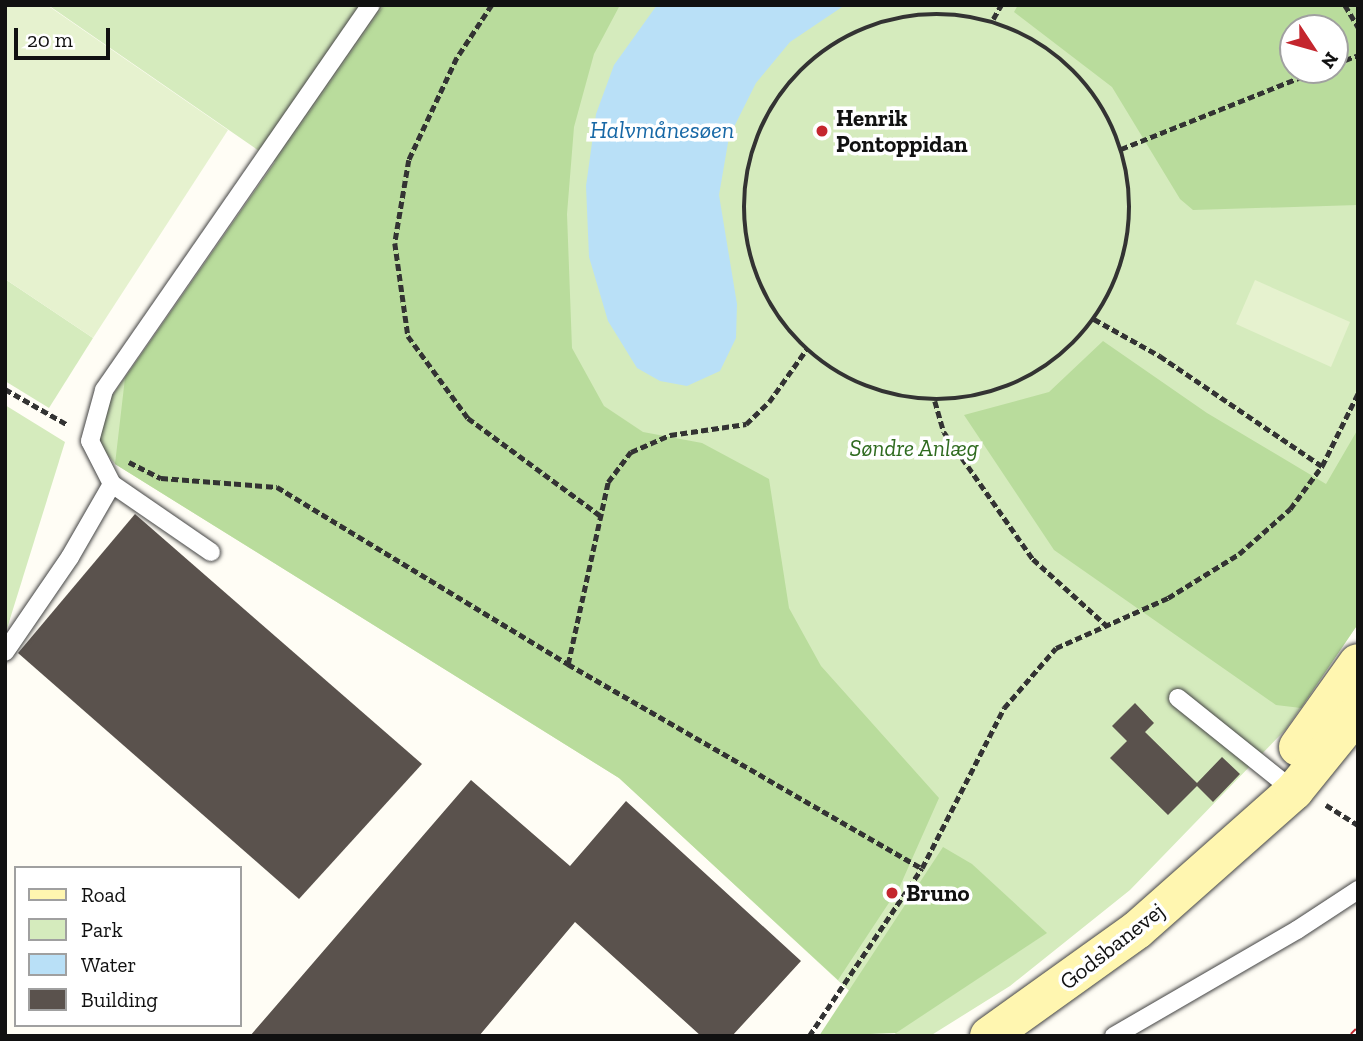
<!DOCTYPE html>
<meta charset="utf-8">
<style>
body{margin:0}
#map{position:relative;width:1363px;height:1041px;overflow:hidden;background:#fffdf5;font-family:"Zilla Slab",serif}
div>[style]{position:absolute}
.green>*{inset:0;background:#d5ebbd}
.forest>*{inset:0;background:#b9dc9c}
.pitch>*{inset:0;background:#e6f2cf}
.water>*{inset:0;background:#b9e0f7}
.building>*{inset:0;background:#5a524d}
.path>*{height:4.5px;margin-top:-2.25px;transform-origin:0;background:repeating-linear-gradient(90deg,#333 0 7px,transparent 0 10.5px)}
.path>.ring{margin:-2.25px;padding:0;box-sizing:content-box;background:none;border:4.5px solid #333;border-radius:50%}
.roads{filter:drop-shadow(0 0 2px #444) drop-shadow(0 0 2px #444)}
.lane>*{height:18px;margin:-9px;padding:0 9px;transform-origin:9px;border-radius:9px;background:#fff}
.secondary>*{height:38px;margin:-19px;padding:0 19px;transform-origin:19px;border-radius:19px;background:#fff6b0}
.rail>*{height:8px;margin-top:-4px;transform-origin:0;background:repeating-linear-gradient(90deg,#fff 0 16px,#c4262e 0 32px);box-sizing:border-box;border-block:2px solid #c4262e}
.dots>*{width:19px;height:19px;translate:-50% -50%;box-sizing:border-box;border:4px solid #fff;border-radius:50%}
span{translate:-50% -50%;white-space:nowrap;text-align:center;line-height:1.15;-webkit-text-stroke:7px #fff;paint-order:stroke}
.poi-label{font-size:23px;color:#111;font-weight:700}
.left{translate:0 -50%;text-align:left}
.park-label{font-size:23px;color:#2f6b1f;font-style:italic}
.street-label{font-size:23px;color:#111}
.water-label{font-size:24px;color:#1768a6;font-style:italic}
.frame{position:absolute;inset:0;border:7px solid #111;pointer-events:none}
.legend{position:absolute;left:14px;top:866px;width:228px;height:161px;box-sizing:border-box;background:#fff;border:2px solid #a0a0a0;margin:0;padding:9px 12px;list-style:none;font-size:21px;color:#111}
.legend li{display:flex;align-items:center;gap:14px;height:35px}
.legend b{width:35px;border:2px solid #a0a0a0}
.north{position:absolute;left:1279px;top:14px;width:70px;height:70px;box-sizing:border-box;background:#fff;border:2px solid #a0a0a0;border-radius:50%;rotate:126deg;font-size:19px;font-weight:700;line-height:28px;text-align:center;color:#111}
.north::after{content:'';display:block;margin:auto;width:24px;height:32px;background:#c4262e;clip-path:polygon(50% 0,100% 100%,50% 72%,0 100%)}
.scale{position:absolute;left:14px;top:28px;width:96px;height:32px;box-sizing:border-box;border:4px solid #111;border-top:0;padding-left:9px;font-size:21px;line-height:24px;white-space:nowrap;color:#111;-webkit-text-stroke:5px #fff;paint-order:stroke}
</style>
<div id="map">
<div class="green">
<i style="clip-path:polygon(evenodd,48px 5px,1358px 5px,1358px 624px,1286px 729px,1130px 890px,1010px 986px,930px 1036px,898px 1036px,619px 778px,115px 464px,99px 444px,105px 406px,275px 162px,48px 5px,1293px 28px,1335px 28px,1335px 70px,1293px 70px,1293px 28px)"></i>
<i style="clip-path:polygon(5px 279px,93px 338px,49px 408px,5px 381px)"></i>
<i style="clip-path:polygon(5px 405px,65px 442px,5px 635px)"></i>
</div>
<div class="forest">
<i style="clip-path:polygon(384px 5px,620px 5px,594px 54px,574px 127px,567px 214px,572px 348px,604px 406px,643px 432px,702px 443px,769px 479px,789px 608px,821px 666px,939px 798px,900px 886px,838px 980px,619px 778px,115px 464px,125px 378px)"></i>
<i style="clip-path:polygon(evenodd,1018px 5px,1358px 5px,1358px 205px,1193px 210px,1180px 199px,1112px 87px,1014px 12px,1018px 5px,1293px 28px,1335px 28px,1335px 70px,1293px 70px,1293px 28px)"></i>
<i style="clip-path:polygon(1103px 341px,1207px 413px,1326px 484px,1358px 429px,1358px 624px,1301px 708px,1276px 705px,1054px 550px,964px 415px,1049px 392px)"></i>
<i style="clip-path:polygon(943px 847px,972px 864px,1047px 933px,896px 1033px,819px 1036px)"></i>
</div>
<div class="pitch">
<i style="clip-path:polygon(5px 5px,47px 5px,228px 130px,93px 338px,5px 279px)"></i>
<i style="clip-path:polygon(1255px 280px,1350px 322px,1331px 367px,1236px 324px)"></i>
</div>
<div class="water">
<i style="clip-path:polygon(657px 5px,845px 5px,790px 42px,756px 83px,729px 137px,719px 195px,737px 304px,736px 338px,720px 371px,687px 386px,660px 381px,637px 368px,608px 321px,589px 257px,586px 186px,596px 114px,614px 65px)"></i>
</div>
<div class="building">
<i style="clip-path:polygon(135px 514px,422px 764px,299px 899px,18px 653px)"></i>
<i style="clip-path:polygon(1135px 703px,1154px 723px,1145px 732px,1197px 783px,1222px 757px,1240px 774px,1213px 802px,1197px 786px,1168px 815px,1110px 758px,1127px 741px,1112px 726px)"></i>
<i style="clip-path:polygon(471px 780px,570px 866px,626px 801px,801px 961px,732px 1036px,701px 1036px,575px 922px,479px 1036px,250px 1036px)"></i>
</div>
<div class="path">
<i style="left:492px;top:5px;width:64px;rotate:123.4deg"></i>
<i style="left:457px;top:58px;width:113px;rotate:115.2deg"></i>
<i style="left:409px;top:160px;width:84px;rotate:99.6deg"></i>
<i style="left:395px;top:243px;width:94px;rotate:82deg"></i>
<i style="left:408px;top:336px;width:102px;rotate:53.8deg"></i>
<i style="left:468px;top:418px;width:165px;rotate:36.4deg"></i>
<i style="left:1345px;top:5px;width:26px;rotate:59deg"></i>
<i class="ring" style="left:744px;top:14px;width:381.5px;height:381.5px"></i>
<i style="left:993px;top:19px;width:16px;rotate:-60deg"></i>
<i style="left:1335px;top:64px;width:25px;rotate:-21deg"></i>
<i style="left:1121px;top:149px;width:213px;rotate:-21.8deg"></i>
<i style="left:1094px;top:319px;width:76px;rotate:29.3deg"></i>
<i style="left:1160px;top:356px;width:196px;rotate:34.2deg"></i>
<i style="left:5px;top:389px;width:73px;rotate:29.7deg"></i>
<i style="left:935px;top:401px;width:32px;rotate:74deg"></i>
<i style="left:944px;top:432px;width:155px;rotate:55deg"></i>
<i style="left:1033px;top:559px;width:98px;rotate:42.1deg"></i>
<i style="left:129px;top:462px;width:36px;rotate:27deg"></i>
<i style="left:161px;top:478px;width:116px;rotate:4.4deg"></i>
<i style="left:277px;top:487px;width:341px;rotate:31.3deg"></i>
<i style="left:568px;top:664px;width:409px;rotate:30deg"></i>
<i style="left:568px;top:664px;width:186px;rotate:-77.6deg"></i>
<i style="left:608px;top:482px;width:38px;rotate:-53deg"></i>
<i style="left:631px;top:452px;width:43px;rotate:-23.6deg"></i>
<i style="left:670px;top:435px;width:77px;rotate:-8.2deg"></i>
<i style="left:746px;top:424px;width:32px;rotate:-44deg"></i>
<i style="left:769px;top:402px;width:64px;rotate:-54.6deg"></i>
<i style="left:1326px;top:805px;width:38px;rotate:32deg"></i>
<i style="left:809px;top:1036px;width:202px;rotate:-56.1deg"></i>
<i style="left:922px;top:868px;width:180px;rotate:-62.9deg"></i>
<i style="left:1004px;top:708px;width:79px;rotate:-49.1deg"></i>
<i style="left:1056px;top:648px;width:123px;rotate:-24.1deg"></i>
<i style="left:1168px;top:598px;width:84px;rotate:-31.8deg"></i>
<i style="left:1239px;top:554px;width:68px;rotate:-41.4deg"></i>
<i style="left:1290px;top:509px;width:54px;rotate:-53.3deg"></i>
<i style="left:1322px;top:466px;width:81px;rotate:-63.7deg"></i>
</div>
<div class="roads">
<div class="lane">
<i style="left:112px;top:484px;width:120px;rotate:34.5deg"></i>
<i style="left:5px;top:652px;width:115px;rotate:-55.6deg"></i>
<i style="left:70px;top:557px;width:84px;rotate:-60.1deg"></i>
<i style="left:112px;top:484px;width:48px;rotate:-117.1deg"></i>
<i style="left:90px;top:441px;width:53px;rotate:-74.6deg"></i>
<i style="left:104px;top:390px;width:469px;rotate:-55.3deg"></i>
<i style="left:1178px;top:698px;width:149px;rotate:38.7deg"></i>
<i style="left:1114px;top:1036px;width:211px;rotate:-30.1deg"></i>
<i style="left:1297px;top:930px;width:73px;rotate:-33.3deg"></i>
</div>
<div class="secondary">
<i style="left:1298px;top:747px;width:103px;rotate:-54.5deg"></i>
<i style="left:989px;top:1036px;width:182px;rotate:-35.6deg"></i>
<i style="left:1137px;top:930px;width:210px;rotate:-41.5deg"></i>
<i style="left:1294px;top:791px;width:102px;rotate:-51deg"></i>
</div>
</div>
<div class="rail">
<i style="left:1353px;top:1036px;width:7px;rotate:-45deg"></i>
</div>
<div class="dots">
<i style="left:822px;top:131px;background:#c4262e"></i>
<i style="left:892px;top:893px;background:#c4262e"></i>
</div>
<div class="poi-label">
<span class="left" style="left:836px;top:131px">Henrik<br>Pontoppidan</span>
<span class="left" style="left:906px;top:893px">Bruno</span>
</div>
<div class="park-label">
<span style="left:914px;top:448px">Søndre Anlæg</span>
</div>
<div class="street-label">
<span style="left:1112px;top:946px;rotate:-38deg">Godsbanevej</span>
</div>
<div class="water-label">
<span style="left:662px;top:130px">Halvmånesøen</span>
</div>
<div class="frame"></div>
<ul class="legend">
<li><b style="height:9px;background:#fff6b0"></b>Road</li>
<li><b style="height:19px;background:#d5ebbd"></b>Park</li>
<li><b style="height:19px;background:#b9e0f7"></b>Water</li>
<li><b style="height:19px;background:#5a524d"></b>Building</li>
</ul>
<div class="north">N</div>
<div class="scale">20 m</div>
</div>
